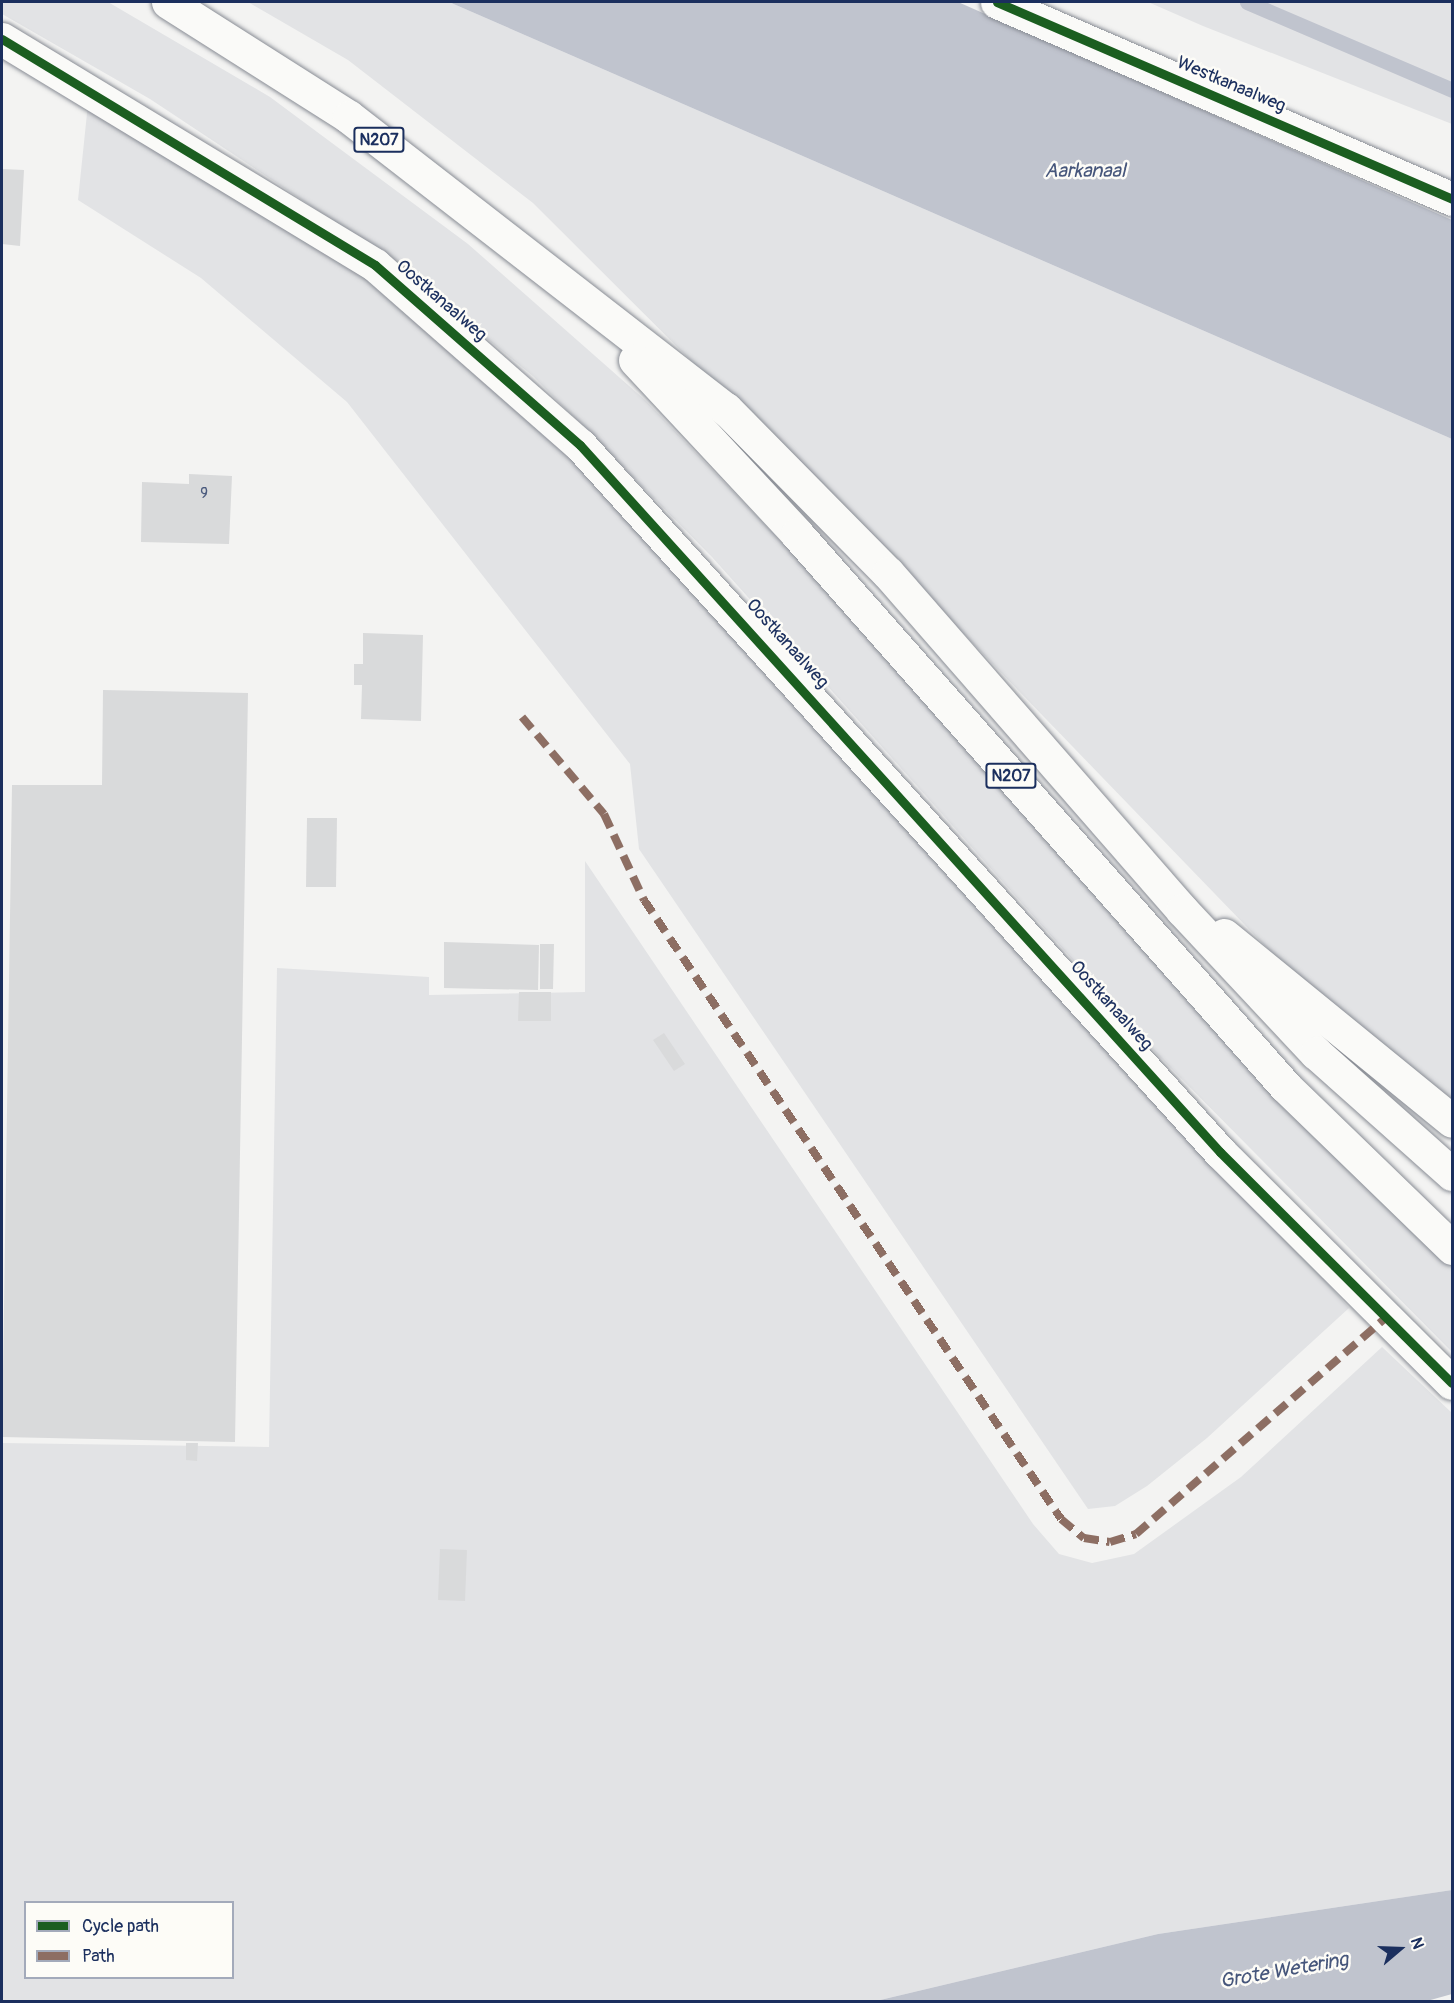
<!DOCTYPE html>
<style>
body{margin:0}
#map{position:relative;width:1454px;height:2003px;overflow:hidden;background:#f3f3f2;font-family:Pangolin,sans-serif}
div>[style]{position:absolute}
.green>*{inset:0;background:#e2e3e5}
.water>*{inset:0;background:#c0c4ce}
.stream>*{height:15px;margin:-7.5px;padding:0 7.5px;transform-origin:7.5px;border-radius:7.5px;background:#c0c4ce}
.building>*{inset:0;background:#d9dadb}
.roads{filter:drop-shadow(0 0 2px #888c94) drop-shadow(0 0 2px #888c94)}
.minor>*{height:33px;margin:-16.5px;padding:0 16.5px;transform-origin:16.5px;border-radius:16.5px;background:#fafaf8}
.tertiary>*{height:33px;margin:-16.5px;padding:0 16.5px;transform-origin:16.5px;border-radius:16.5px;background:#fafaf8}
.primary>*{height:33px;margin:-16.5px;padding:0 16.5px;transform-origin:16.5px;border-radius:16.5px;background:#fafaf8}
.quiet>*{height:8px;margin-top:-4px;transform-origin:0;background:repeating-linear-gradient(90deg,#8d6e63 0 15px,transparent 0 23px)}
.cycleway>*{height:9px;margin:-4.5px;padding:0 4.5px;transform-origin:4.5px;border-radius:4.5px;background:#1b5e20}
span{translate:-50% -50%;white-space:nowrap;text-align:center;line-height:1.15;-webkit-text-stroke:5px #fdfcf7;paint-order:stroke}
.number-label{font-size:15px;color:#4a5a7d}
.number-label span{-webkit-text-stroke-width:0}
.shield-label span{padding:2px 4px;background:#fdfcf7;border:2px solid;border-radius:4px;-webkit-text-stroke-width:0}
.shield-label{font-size:16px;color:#1b2f5e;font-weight:700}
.street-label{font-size:18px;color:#1b2f5e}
.water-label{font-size:20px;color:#46567b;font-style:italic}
.frame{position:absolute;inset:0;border:3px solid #1b2f5e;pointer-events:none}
.legend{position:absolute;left:24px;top:1901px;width:210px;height:78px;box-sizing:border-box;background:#fdfcf7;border:2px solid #a3aaba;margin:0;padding:8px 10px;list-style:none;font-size:18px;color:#1b2f5e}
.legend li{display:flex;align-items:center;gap:12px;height:30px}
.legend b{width:30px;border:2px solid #a3aaba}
.north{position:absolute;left:1370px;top:1919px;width:60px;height:60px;-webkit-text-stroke:4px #fdfcf7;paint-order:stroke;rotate:71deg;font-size:16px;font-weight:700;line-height:24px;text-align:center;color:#1b2f5e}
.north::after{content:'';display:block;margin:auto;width:21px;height:27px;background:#1b2f5e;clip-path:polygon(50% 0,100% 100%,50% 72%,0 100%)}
</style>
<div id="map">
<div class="green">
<i style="clip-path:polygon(2px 2px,108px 2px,270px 97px,468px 244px,645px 400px,842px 605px,1275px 1099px,1452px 1265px,1452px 1352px,1156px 1053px,712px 557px,533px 376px,382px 253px,150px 99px,2px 14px)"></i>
<i style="clip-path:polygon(248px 2px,449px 2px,1452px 439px,1452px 1100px,1297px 979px,933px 602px,533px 203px,348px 60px)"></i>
<i style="clip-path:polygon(1148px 2px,1452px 2px,1452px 124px,1203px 26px)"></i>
<i style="clip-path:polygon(89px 94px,379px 284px,587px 463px,1048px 965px,1349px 1308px,1207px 1438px,1147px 1486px,1115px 1506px,1088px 1509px,639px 849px,630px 764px,347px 402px,201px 278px,78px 200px)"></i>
<i style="clip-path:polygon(evenodd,585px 861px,1033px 1524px,1059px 1554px,1092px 1563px,1134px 1554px,1241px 1477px,1382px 1347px,1452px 1413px,1452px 1890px,1158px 1934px,876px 2001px,2px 2002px,3px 1443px,269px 1447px,277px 968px,429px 977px,429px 995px,585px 992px,585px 861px,26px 1902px,232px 1902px,232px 1978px,26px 1978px,26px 1902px)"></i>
</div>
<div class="water">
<i style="clip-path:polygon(449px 2px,958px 2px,1452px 220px,1452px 439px)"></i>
<i style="clip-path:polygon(1452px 1890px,1452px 1994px,1427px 2001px,876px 2001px,1158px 1934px)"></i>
</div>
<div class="stream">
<i style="left:1247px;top:2px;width:223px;rotate:23.2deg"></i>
</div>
<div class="building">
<i style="clip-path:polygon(2px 169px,24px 170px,20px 246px,2px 244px)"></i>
<i style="clip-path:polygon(189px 474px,232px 476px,229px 544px,141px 542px,142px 482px,189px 484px)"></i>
<i style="clip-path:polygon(363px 633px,423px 635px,421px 721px,361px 719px,362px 685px,354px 685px,354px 664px,363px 664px)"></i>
<i style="clip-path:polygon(103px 690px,248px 693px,235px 1442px,2px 1437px,12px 785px,102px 785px)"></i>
<i style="clip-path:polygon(307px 818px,337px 818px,336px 887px,306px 887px)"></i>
<i style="clip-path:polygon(444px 942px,539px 945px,538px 990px,444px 988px)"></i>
<i style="clip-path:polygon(540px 944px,554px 944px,553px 989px,540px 989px)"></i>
<i style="clip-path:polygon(519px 992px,551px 992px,551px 1021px,518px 1021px)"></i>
<i style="clip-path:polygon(664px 1033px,685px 1064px,674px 1071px,653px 1040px)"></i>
<i style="clip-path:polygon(186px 1443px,198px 1443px,197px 1461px,186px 1460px)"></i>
<i style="clip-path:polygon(440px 1549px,467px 1550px,465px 1601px,438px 1600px)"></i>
</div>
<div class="roads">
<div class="minor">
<i style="left:2px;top:39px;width:436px;rotate:31.2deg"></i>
<i style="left:375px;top:265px;width:273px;rotate:41.3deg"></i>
<i style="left:580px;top:445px;width:954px;rotate:47.85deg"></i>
<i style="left:1220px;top:1152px;width:327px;rotate:44.9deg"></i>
</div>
<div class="tertiary">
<i style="left:997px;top:2px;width:496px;rotate:23.4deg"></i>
</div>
<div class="primary">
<i style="left:168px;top:2px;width:214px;rotate:32.4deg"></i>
<i style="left:349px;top:117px;width:477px;rotate:37.8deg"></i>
<i style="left:726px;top:409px;width:231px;rotate:45.4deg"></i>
<i style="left:888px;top:573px;width:447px;rotate:48.9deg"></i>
<i style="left:1182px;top:910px;width:196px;rotate:46.9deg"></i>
<i style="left:1316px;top:1053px;width:182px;rotate:41.7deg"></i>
<i style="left:635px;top:360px;width:238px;rotate:47deg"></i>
<i style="left:797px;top:534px;width:737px;rotate:48.52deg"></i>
<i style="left:1285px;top:1086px;width:233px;rotate:44.1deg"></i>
<i style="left:1224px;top:935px;width:294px;rotate:39.2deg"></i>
</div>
</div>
<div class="quiet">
<i style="left:522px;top:717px;width:127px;rotate:49.8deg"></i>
<i style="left:604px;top:814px;width:95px;rotate:65.1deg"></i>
<i style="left:644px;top:900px;width:746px;rotate:56.03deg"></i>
<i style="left:1061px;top:1519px;width:30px;rotate:40deg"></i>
<i style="left:1084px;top:1538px;width:26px;rotate:9deg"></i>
<i style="left:1110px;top:1542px;width:27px;rotate:-17deg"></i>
<i style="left:1136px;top:1534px;width:330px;rotate:-40.9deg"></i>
</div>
<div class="cycleway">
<i style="left:997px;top:2px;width:496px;rotate:23.4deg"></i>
<i style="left:2px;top:39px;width:436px;rotate:31.2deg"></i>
<i style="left:375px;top:265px;width:273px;rotate:41.3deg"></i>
<i style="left:580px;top:445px;width:954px;rotate:47.85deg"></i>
<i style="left:1220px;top:1152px;width:327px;rotate:44.9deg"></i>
</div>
<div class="number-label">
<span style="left:204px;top:494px">9</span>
</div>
<div class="shield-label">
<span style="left:379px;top:140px">N207</span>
<span style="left:1011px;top:776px">N207</span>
</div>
<div class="street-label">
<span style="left:1231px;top:85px;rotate:23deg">Westkanaalweg</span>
<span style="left:441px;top:301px;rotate:41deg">Oostkanaalweg</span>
<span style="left:787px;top:644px;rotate:48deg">Oostkanaalweg</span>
<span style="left:1111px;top:1006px;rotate:48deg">Oostkanaalweg</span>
</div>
<div class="water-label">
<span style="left:1085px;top:170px">Aarkanaal</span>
<span style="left:1284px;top:1970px;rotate:-10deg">Grote Wetering</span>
</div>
<div class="frame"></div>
<ul class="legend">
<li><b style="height:8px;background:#1b5e20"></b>Cycle path</li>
<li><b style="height:8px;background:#8d6e63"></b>Path</li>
</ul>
<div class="north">N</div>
</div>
